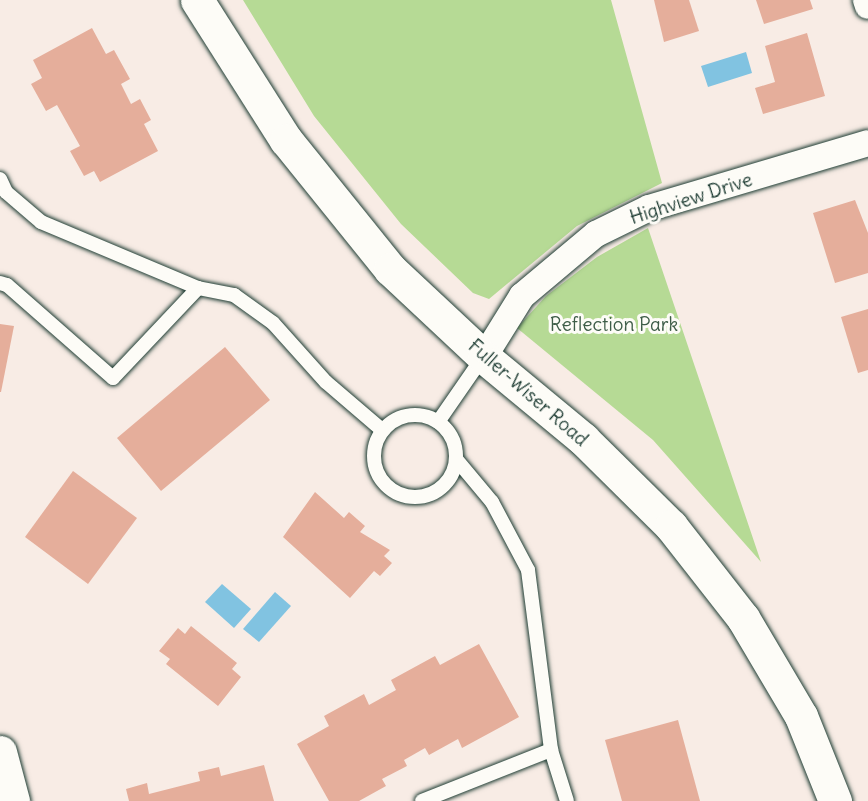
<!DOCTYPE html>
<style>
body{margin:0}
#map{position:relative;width:868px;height:801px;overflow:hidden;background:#f8ece5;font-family:Delius,sans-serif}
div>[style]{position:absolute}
.green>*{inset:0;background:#b6da95}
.water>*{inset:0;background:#81c3e1}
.building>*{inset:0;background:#e5ae9b}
.roads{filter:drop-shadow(0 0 2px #1f3d34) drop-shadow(0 0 2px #1f3d34)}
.service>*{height:14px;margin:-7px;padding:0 7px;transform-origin:7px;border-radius:7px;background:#fdfcf7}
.service>.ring{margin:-7px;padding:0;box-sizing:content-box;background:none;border:14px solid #fdfcf7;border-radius:50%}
.minor>*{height:26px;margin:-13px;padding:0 13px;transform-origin:13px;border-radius:13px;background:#fdfcf7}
.tertiary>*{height:33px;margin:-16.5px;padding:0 16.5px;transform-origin:16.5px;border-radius:16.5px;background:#fdfcf7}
span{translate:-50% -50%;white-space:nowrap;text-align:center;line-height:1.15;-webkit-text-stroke:6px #fdfcf7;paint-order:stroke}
.street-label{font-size:19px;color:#1f3d34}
.park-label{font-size:19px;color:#3d5c47}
</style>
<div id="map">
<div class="green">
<i style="clip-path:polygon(243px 0,611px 0,662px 183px,577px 226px,489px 299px,473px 293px,401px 224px,314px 116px)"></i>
<i style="clip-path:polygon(648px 228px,761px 562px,653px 440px,517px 328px,546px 296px,597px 257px)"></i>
</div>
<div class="water">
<i style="clip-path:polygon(746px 52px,752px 73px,708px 87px,701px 66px)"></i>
<i style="clip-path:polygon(222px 584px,251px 609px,234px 628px,205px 602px)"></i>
<i style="clip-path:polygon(275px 592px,291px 606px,259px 642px,243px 629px)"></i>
</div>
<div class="building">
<i style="clip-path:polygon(654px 0,689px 0,699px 31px,664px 42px)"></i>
<i style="clip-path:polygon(756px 0,810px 0,813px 9px,764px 24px)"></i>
<i style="clip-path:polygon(92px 28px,106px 54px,114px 50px,130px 79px,121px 84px,131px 104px,140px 99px,151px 120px,144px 124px,158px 151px,100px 182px,94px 171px,84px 176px,70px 151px,80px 146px,57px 105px,46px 111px,31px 84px,42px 78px,33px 60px)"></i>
<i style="clip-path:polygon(807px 33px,825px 96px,763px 114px,755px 88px,775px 82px,765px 46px)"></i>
<i style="clip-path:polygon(855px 200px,868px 233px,868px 273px,835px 283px,813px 213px)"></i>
<i style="clip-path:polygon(868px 309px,868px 370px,858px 373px,841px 317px)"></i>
<i style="clip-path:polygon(0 324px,14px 326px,1px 392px,0 392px)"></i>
<i style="clip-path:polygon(225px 347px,270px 400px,161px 491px,117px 438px)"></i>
<i style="clip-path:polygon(73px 471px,137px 518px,88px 584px,25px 537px)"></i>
<i style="clip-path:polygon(315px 492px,344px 518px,349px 512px,365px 526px,360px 532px,390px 550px,384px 556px,392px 563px,380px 576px,374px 571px,350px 598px,283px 537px)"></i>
<i style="clip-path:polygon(191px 626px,237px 663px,232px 669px,241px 677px,218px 706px,166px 664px,170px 659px,159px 651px,178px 628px,185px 634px)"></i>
<i style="clip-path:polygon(479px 644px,519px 717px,462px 748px,458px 739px,429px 755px,425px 748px,404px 760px,407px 766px,382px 779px,386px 786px,359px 801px,329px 801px,297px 744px,329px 726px,324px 716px,364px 694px,369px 705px,396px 690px,391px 680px,435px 656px,440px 665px)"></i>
<i style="clip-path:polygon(678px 720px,700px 801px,622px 801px,605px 740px)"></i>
<i style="clip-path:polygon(264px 765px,274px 801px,129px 801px,126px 789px,147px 783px,149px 794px,200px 781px,198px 772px,219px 767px,221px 776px)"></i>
</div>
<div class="roads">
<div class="service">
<i style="left:0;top:179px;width:14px;rotate:65deg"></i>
<i style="left:6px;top:192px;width:46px;rotate:40.6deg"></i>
<i style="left:41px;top:222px;width:170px;rotate:22.8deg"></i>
<i style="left:198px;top:288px;width:37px;rotate:11deg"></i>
<i style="left:234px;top:295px;width:48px;rotate:35.7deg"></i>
<i style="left:273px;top:323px;width:79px;rotate:48.1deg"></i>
<i style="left:326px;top:382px;width:74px;rotate:40.6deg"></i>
<i style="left:0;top:283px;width:7px;rotate:16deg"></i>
<i style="left:7px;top:285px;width:141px;rotate:41.3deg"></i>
<i style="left:113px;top:378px;width:124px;rotate:-46.6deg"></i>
<i class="ring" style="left:374px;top:415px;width:68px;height:68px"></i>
<i style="left:438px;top:422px;width:79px;rotate:-55.3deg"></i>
<i style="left:456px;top:459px;width:56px;rotate:50.1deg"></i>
<i style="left:492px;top:502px;width:77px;rotate:62.1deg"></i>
<i style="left:528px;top:570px;width:181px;rotate:82.7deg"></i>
<i style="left:551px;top:750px;width:53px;rotate:72.6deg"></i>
<i style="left:422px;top:801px;width:139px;rotate:-21.6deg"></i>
</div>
<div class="minor">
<i style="left:866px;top:0;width:6px;rotate:72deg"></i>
<i style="left:484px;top:357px;width:72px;rotate:-58.1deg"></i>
<i style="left:522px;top:296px;width:97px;rotate:-40deg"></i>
<i style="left:596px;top:234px;width:59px;rotate:-26.1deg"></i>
<i style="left:649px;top:208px;width:228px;rotate:-16.5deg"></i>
</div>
<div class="tertiary">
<i style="left:197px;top:0;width:166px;rotate:57.6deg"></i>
<i style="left:286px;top:140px;width:166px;rotate:51.1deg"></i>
<i style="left:390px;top:269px;width:129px;rotate:43.1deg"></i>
<i style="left:484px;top:357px;width:129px;rotate:39.6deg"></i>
<i style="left:583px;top:439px;width:124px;rotate:44.7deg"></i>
<i style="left:671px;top:526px;width:117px;rotate:52deg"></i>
<i style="left:743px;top:618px;width:114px;rotate:59.4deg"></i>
<i style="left:801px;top:716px;width:92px;rotate:68.2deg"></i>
<i style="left:0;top:752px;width:51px;rotate:75.1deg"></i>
</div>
</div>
<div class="street-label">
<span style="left:691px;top:199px;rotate:-18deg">Highview Drive</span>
<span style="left:528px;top:393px;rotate:41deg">Fuller-Wiser Road</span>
</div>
<div class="park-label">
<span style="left:614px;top:325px">Reflection Park</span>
</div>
</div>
